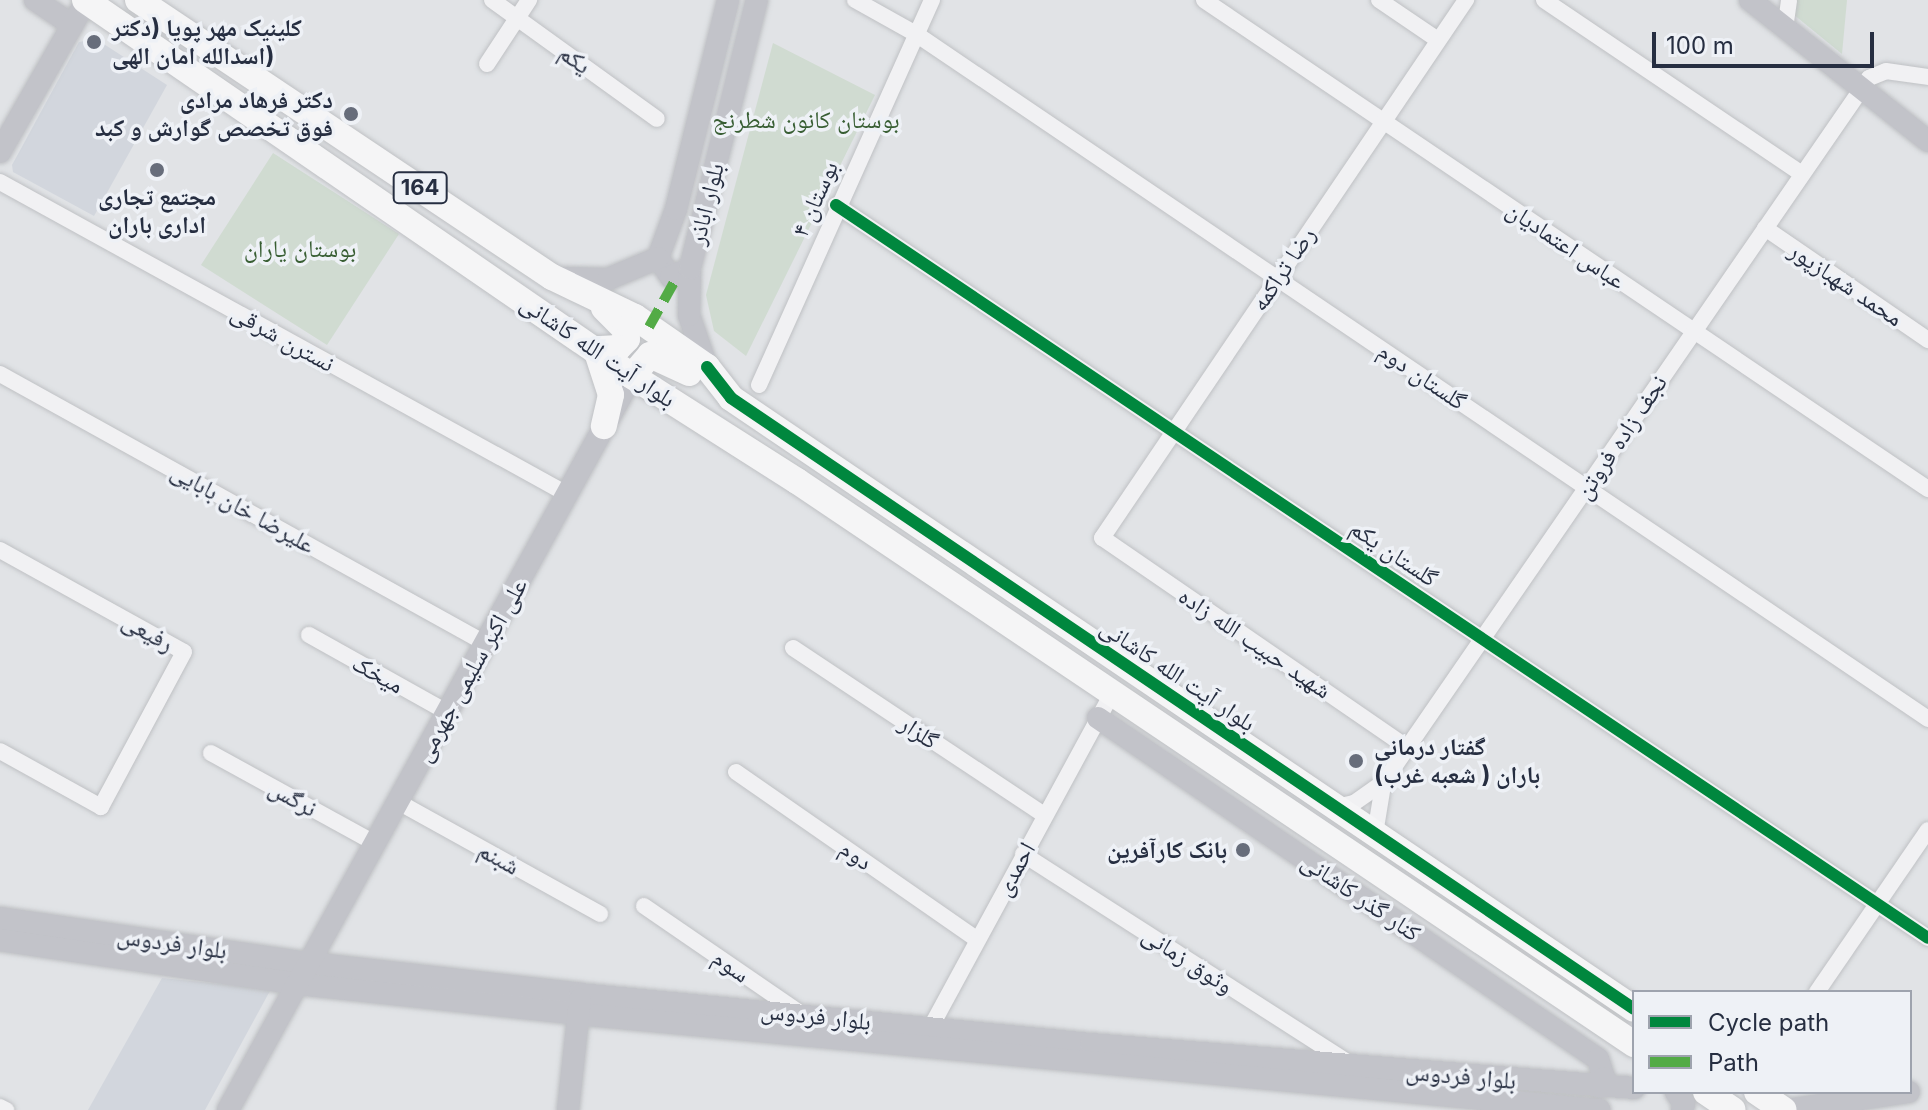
<!DOCTYPE html>
<meta charset="utf-8">
<style>
body{margin:0}
#map{position:relative;width:1928px;height:1110px;overflow:hidden;background:#e1e3e6;font-family:Inter,"Noto Naskh Arabic",sans-serif}
div>[style]{position:absolute}
.built>*{inset:0;background:#d2d6dd}
.green>*{inset:0;background:#d0dbd1}
.roads{filter:drop-shadow(0 0 2px #bfc1c4) drop-shadow(0 0 2px #bfc1c4)}
.street>*{height:16px;margin:-8px;padding:0 8px;transform-origin:8px;border-radius:8px;background:#f1f1f3}
.secondary>*{height:22px;margin:-11px;padding:0 11px;transform-origin:11px;border-radius:11px;background:#c2c3c9}
.primary>*{height:26px;margin:-13px;padding:0 13px;transform-origin:13px;border-radius:13px;background:#f5f5f6}
.quiet>*{height:10px;margin-top:-5px;transform-origin:0;background:repeating-linear-gradient(90deg,#53ab46 0 20px,transparent 0 30px)}
.cycleway>*{height:12px;margin:-6px;padding:0 6px;transform-origin:6px;border-radius:6px;background:#00873e}
.dots>*{width:22px;height:22px;translate:-50% -50%;box-sizing:border-box;border:4px solid #eef1f6;border-radius:50%}
span{translate:-50% -50%;white-space:nowrap;text-align:center;line-height:1.15;-webkit-text-stroke:7px #eef1f6;paint-order:stroke}
.shield-label span{padding:2px 6px;background:#eef1f6;border:2px solid;border-radius:6px;-webkit-text-stroke-width:0}
.shield-label{font-size:22px;color:#262e41;font-weight:700}
.poi-label{font-size:24px;color:#262e41;font-weight:700}
.left{translate:0 -50%;text-align:left}
.right{translate:-100% -50%;text-align:right}
.street-label{font-size:24px;color:#262e41}
.park-label{font-size:24px;color:#385e33}
.legend{position:absolute;left:1632px;top:990px;width:280px;height:104px;box-sizing:border-box;background:#eef1f6;border:2px solid #9ea3ae;margin:0;padding:10px 14px;list-style:none;font-size:24px;color:#262e41}
.legend li{display:flex;align-items:center;gap:16px;height:40px}
.legend b{width:40px;border:2px solid #9ea3ae}
.scale{position:absolute;left:1652px;top:32px;width:222px;height:36px;box-sizing:border-box;border:4px solid #262e41;border-top:0;padding-left:10px;font-size:24px;line-height:28px;white-space:nowrap;color:#262e41;-webkit-text-stroke:6px #eef1f6;paint-order:stroke}
</style>
<div id="map">
<div class="built">
<i style="clip-path:polygon(96px 39px,167px 85px,94px 216px,13px 172px,12px 165px,79px 42px)"></i>
<i style="clip-path:polygon(162px 978px,271px 989px,205px 1110px,88px 1110px)"></i>
</div>
<div class="green">
<i style="clip-path:polygon(1795px 0,1847px 0,1842px 54px,1793px 14px)"></i>
<i style="clip-path:polygon(773px 43px,875px 95px,746px 356px,714px 331px,706px 295px)"></i>
<i style="clip-path:polygon(273px 153px,399px 234px,327px 345px,201px 265px)"></i>
</div>
<div class="roads">
<div class="street">
<i style="left:492px;top:0;width:203px;rotate:35.8deg"></i>
<i style="left:855px;top:0;width:70px;rotate:29.1deg"></i>
<i style="left:916px;top:34px;width:1222px;rotate:34.09deg"></i>
<i style="left:1204px;top:0;width:874px;rotate:34.04deg"></i>
<i style="left:1379px;top:0;width:71px;rotate:34.1deg"></i>
<i style="left:1544px;top:0;width:311px;rotate:34deg"></i>
<i style="left:1785px;top:29px;width:29px;rotate:-82deg"></i>
<i style="left:487px;top:64px;width:77px;rotate:-56.7deg"></i>
<i style="left:0;top:182px;width:647px;rotate:28.82deg"></i>
<i style="left:836px;top:205px;width:1315px;rotate:33.87deg"></i>
<i style="left:1765px;top:228px;width:198px;rotate:34.5deg"></i>
<i style="left:0;top:374px;width:555px;rotate:29.01deg"></i>
<i style="left:759px;top:385px;width:422px;rotate:-65.8deg"></i>
<i style="left:0;top:550px;width:210px;rotate:29deg"></i>
<i style="left:184px;top:652px;width:176px;rotate:118.2deg"></i>
<i style="left:101px;top:807px;width:115px;rotate:-151deg"></i>
<i style="left:309px;top:635px;width:158px;rotate:29.2deg"></i>
<i style="left:793px;top:648px;width:301px;rotate:33.6deg"></i>
<i style="left:1408px;top:748px;width:371px;rotate:-145.5deg"></i>
<i style="left:1102px;top:538px;width:650px;rotate:-55.92deg"></i>
<i style="left:211px;top:753px;width:187px;rotate:28.8deg"></i>
<i style="left:736px;top:772px;width:292px;rotate:34.8deg"></i>
<i style="left:398px;top:802px;width:231px;rotate:29deg"></i>
<i style="left:1336px;top:807px;width:18px;rotate:-13deg"></i>
<i style="left:1354px;top:803px;width:35px;rotate:-35deg"></i>
<i style="left:1383px;top:783px;width:856px;rotate:-55.42deg"></i>
<i style="left:1869px;top:78px;width:18px;rotate:-22deg"></i>
<i style="left:1886px;top:71px;width:42px;rotate:8.1deg"></i>
<i style="left:1375px;top:834px;width:50px;rotate:-80.7deg"></i>
<i style="left:1023px;top:854px;width:386px;rotate:32.7deg"></i>
<i style="left:644px;top:906px;width:191px;rotate:34.5deg"></i>
<i style="left:1817px;top:992px;width:196px;rotate:-55.6deg"></i>
<i style="left:926px;top:1036px;width:390px;rotate:-61.5deg"></i>
<i style="left:0;top:1107px;width:7px;rotate:27deg"></i>
</div>
<div class="secondary">
<i style="left:35px;top:0;width:45px;rotate:34deg"></i>
<i style="left:1750px;top:0;width:227px;rotate:38.4deg"></i>
<i style="left:0;top:152px;width:174px;rotate:-60.3deg"></i>
<i style="left:658px;top:258px;width:52px;rotate:-69.8deg"></i>
<i style="left:676px;top:209px;width:215px;rotate:-76deg"></i>
<i style="left:658px;top:258px;width:23px;rotate:56deg"></i>
<i style="left:671px;top:277px;width:21px;rotate:-25deg"></i>
<i style="left:560px;top:278px;width:48px;rotate:1.2deg"></i>
<i style="left:608px;top:279px;width:54px;rotate:-22.8deg"></i>
<i style="left:707px;top:367px;width:55px;rotate:-109.1deg"></i>
<i style="left:689px;top:315px;width:47px;rotate:-88.8deg"></i>
<i style="left:690px;top:268px;width:276px;rotate:-76deg"></i>
<i style="left:1098px;top:718px;width:605px;rotate:34.29deg"></i>
<i style="left:1598px;top:1059px;width:20px;rotate:72deg"></i>
<i style="left:1604px;top:1078px;width:10px;rotate:119deg"></i>
<i style="left:0;top:918px;width:313px;rotate:8.3deg"></i>
<i style="left:310px;top:963px;width:272px;rotate:6.5deg"></i>
<i style="left:580px;top:994px;width:513px;rotate:5.59deg"></i>
<i style="left:1091px;top:1044px;width:545px;rotate:4.63deg"></i>
<i style="left:0;top:940px;width:301px;rotate:8.4deg"></i>
<i style="left:298px;top:984px;width:282px;rotate:6.1deg"></i>
<i style="left:578px;top:1014px;width:1026px;rotate:5.37deg"></i>
<i style="left:1676px;top:1092px;width:14px;rotate:56deg"></i>
<i style="left:1684px;top:1104px;width:6px;rotate:108deg"></i>
<i style="left:228px;top:1110px;width:838px;rotate:-61.17deg"></i>
<i style="left:568px;top:1110px;width:111px;rotate:-83.8deg"></i>
<i style="left:1788px;top:1110px;width:122px;rotate:-8.5deg"></i>
</div>
<div class="primary">
<i style="left:85px;top:0;width:664px;rotate:34.5deg"></i>
<i style="left:632px;top:376px;width:196px;rotate:32.5deg"></i>
<i style="left:797px;top:481px;width:1009px;rotate:33.93deg"></i>
<i style="left:138px;top:0;width:498px;rotate:33.8deg"></i>
<i style="left:552px;top:277px;width:92px;rotate:25.7deg"></i>
<i style="left:635px;top:317px;width:88px;rotate:34.8deg"></i>
<i style="left:707px;top:367px;width:39px;rotate:52deg"></i>
<i style="left:731px;top:398px;width:1090px;rotate:34.08deg"></i>
<i style="left:604px;top:308px;width:30px;rotate:45deg"></i>
<i style="left:625px;top:329px;width:10px;rotate:79deg"></i>
<i style="left:627px;top:339px;width:13px;rotate:135deg"></i>
<i style="left:618px;top:348px;width:22px;rotate:177deg"></i>
<i style="left:596px;top:349px;width:48px;rotate:71.9deg"></i>
<i style="left:611px;top:395px;width:32px;rotate:103deg"></i>
<i style="left:632px;top:376px;width:28px;rotate:-49deg"></i>
<i style="left:650px;top:355px;width:43px;rotate:24.8deg"></i>
<i style="left:1706px;top:1092px;width:32px;rotate:34deg"></i>
<i style="left:1757px;top:1092px;width:32px;rotate:34deg"></i>
</div>
</div>
<div class="quiet">
<i style="left:649px;top:327px;width:57px;rotate:-60.8deg"></i>
</div>
<div class="cycleway">
<i style="left:836px;top:205px;width:1315px;rotate:33.87deg"></i>
<i style="left:707px;top:367px;width:39px;rotate:52deg"></i>
<i style="left:731px;top:398px;width:1090px;rotate:34.08deg"></i>
</div>
<div class="dots">
<i style="left:94px;top:42px;background:#676d7b"></i>
<i style="left:351px;top:114px;background:#676d7b"></i>
<i style="left:157px;top:170px;background:#676d7b"></i>
<i style="left:1356px;top:761px;background:#676d7b"></i>
<i style="left:1243px;top:850px;background:#676d7b"></i>
</div>
<div class="shield-label">
<span style="left:420px;top:188px">164</span>
</div>
<div class="poi-label">
<span class="left" style="left:112px;top:42px">کلینیک مهر پویا (دکتر<br>اسدالله امان الهی)</span>
<span class="right" style="left:333px;top:114px">دکتر فرهاد مرادی<br>فوق تخصص گوارش و کبد</span>
<span style="left:157px;top:211px">مجتمع تجاری<br>اداری باران</span>
<span class="left" style="left:1374px;top:761px">گفتار درمانی<br>باران ( شعبه غرب)</span>
<span class="right" style="left:1227px;top:850px">بانک کارآفرین</span>
</div>
<div class="street-label">
<span style="left:575px;top:59px;rotate:36deg">یکم</span>
<span style="left:815px;top:199px;rotate:-66deg">بوستان ۴</span>
<span style="left:706px;top:204px;rotate:-76deg">بلوار اباذر</span>
<span style="left:1566px;top:245px;rotate:34deg">عباس اعتمادیان</span>
<span style="left:1283px;top:269px;rotate:-56deg">رضا تراکمه</span>
<span style="left:1846px;top:284px;rotate:34deg">محمد شهبازپور</span>
<span style="left:283px;top:338px;rotate:29deg">نسترن شرقی</span>
<span style="left:598px;top:351px;rotate:34deg">بلوار آیت الله کاشانی</span>
<span style="left:1422px;top:376px;rotate:34deg">گلستان دوم</span>
<span style="left:1621px;top:437px;rotate:-56deg">نجف زاده فروتن</span>
<span style="left:243px;top:508px;rotate:29deg">علیرضا خان بابایی</span>
<span style="left:1394px;top:553px;rotate:34deg">گلستان یکم</span>
<span style="left:148px;top:632px;rotate:29deg">رفیعی</span>
<span style="left:1255px;top:643px;rotate:34deg">شهید حبیب الله زاده</span>
<span style="left:471px;top:670px;rotate:-61deg">علی اکبر سلیمی جهرمی</span>
<span style="left:378px;top:674px;rotate:29deg">میخک</span>
<span style="left:1178px;top:675px;rotate:34deg">بلوار آیت الله کاشانی</span>
<span style="left:919px;top:732px;rotate:34deg">گلزار</span>
<span style="left:293px;top:798px;rotate:29deg">نرگس</span>
<span style="left:856px;top:855px;rotate:35deg">دوم</span>
<span style="left:499px;top:858px;rotate:29deg">شبنم</span>
<span style="left:1015px;top:869px;rotate:-61deg">احمدی</span>
<span style="left:1361px;top:897px;rotate:34deg">کنار گذر کاشانی</span>
<span style="left:172px;top:943px;rotate:8deg">بلوار فردوس</span>
<span style="left:1188px;top:960px;rotate:33deg">وثوق زمانی</span>
<span style="left:731px;top:966px;rotate:35deg">سوم</span>
<span style="left:816px;top:1016px;rotate:6deg">بلوار فردوس</span>
<span style="left:1461px;top:1076px;rotate:5deg">بلوار فردوس</span>
</div>
<div class="park-label">
<span style="left:806px;top:120px">بوستان کانون شطرنج</span>
<span style="left:300px;top:249px">بوستان یاران</span>
</div>
<ul class="legend">
<li><b style="height:10px;background:#00873e"></b>Cycle path</li>
<li><b style="height:10px;background:#53ab46"></b>Path</li>
</ul>
<div class="scale">100 m</div>
</div>
